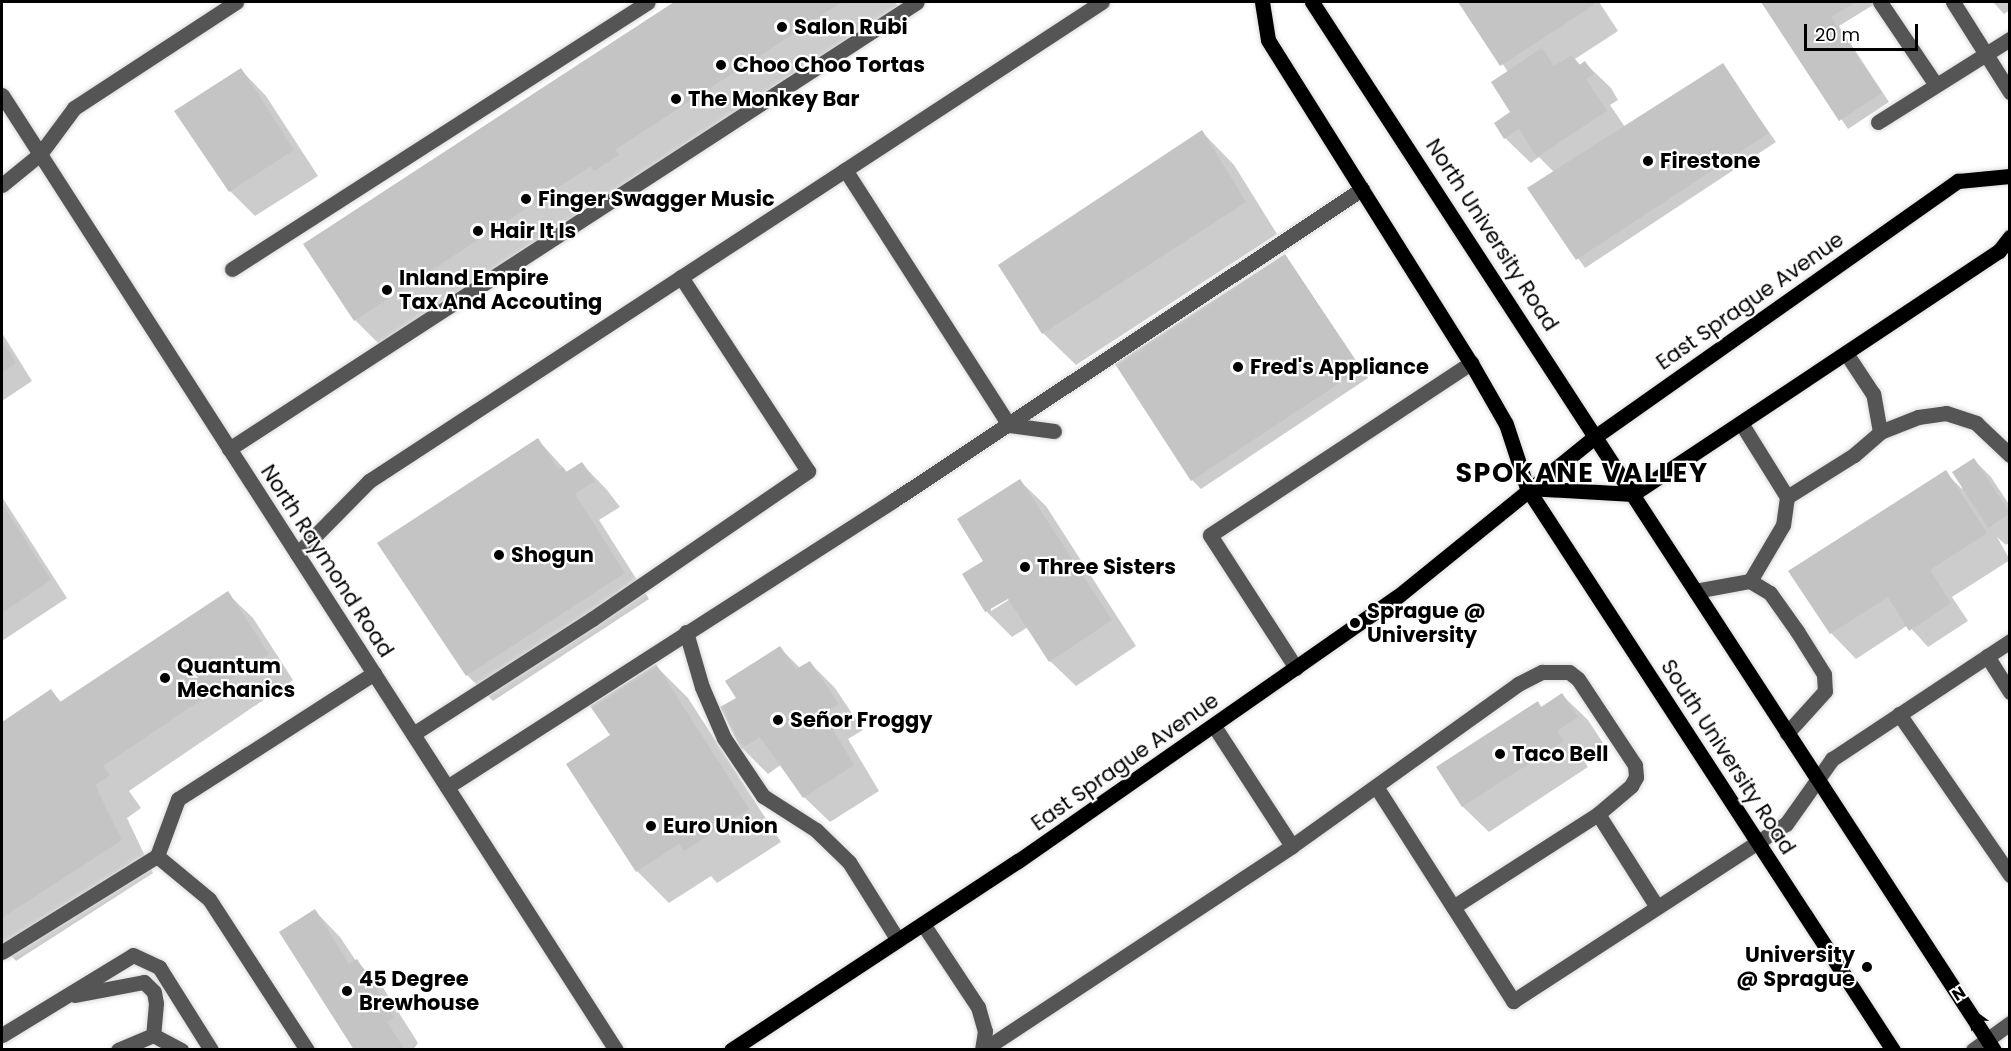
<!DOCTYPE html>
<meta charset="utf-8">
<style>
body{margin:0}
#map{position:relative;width:2011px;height:1051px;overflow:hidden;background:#fff;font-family:Poppins,sans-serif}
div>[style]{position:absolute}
.shadow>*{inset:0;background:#0003}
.building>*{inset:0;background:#c4c4c4}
.roads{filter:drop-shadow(0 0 2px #dbdbdb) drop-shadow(0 0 2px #dbdbdb)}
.minor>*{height:15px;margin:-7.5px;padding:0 7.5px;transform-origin:7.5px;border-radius:7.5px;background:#555}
.major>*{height:15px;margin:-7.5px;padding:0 7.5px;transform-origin:7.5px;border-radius:7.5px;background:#000}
.dots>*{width:16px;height:16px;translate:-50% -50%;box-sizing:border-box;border:3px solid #fff;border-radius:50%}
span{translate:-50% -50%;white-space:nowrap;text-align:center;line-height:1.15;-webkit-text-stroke:4.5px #fff;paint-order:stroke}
.poi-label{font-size:21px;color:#000;font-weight:700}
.left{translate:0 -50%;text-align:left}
.right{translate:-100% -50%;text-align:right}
.street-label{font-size:21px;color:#000}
.district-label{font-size:27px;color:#000;font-weight:700;letter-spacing:1.5px}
.frame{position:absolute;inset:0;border:3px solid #000;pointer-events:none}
.north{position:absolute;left:1939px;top:979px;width:60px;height:60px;-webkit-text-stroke:4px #fff;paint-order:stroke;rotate:327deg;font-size:16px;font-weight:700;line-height:24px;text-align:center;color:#000}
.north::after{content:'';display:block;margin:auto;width:21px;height:27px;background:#000;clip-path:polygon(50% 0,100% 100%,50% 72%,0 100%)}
.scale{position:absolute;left:1804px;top:24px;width:114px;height:27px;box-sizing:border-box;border:3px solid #000;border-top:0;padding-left:8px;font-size:18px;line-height:21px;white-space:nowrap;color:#000;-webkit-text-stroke:4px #fff;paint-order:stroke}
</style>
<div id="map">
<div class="shadow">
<i style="clip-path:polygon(676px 2px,895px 2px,898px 6px,380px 345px,355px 320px,305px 244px)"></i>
<i style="clip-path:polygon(1460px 2px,1599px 2px,1618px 31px,1575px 59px,1581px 66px,1585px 63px,1611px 88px,1618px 100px,1610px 105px,1625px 127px,1722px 65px,1776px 142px,1585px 268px,1529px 188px,1554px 172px,1539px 157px,1531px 163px,1505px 138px,1512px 113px,1508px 72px)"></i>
<i style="clip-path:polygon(1763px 2px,1878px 2px,1839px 26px,1889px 102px,1848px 129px)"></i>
<i style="clip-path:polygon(1993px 2px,2010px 2px,2010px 10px,2004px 14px)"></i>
<i style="clip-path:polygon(241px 70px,266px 96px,318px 176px,255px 216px,230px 191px)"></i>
<i style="clip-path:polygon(1202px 132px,1234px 165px,1277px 234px,1076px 365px,1043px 333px,1000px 266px)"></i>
<i style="clip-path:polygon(1285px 255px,1368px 378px,1201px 489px,1192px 480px)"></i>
<i style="clip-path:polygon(2px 333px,32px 381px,2px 401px)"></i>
<i style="clip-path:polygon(538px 440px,568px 473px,582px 464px,607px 490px,620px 507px,599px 520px,649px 599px,493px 701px,468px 676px,379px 544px)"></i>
<i style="clip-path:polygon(1974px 460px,1991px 477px,2010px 506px,2010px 542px,2006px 545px,1997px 537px,2010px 560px,1952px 597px,1968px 621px,1928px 647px,1908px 625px,1856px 659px,1831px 633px,1945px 472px,1962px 489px)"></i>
<i style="clip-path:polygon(evenodd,1020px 481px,1046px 506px,1136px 646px,1076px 686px,1050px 661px,1028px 627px,1012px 637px,986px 611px,964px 575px,985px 561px,1020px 481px,1014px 594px,1015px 596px,991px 611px,991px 607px,1014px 594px)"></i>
<i style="clip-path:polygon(2px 497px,67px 598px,2px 641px)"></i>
<i style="clip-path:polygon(227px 593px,253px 618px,293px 680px,129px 791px,141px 808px,127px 818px,153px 873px,16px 961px,2px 946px,2px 724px,51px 691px,62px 703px)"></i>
<i style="clip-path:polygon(780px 648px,800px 668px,810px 663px,835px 688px,863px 730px,848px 739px,879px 791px,830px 822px,804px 797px,782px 764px,768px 774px,742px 748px,738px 698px)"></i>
<i style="clip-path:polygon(656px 666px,688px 698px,781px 842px,717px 883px,711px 876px,669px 903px,637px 871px,612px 735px)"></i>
<i style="clip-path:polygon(1562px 695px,1588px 720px,1603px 743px,1582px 757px,1588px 767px,1489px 832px,1463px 807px,1438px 767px,1537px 703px,1542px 708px)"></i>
<i style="clip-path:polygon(315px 911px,340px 937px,356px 961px,382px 986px,418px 1043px,413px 1050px,356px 1050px)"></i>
</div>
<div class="building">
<i style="clip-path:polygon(674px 2px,842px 2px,615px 150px,619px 155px,594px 171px,591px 166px,354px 321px,303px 244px)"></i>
<i style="clip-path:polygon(1458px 2px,1592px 2px,1594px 5px,1500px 66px)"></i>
<i style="clip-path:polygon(1761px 2px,1856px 2px,1831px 17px,1882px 93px,1839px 121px)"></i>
<i style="clip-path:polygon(1542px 48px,1554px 66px,1572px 55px,1579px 65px,1585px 61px,1594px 74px,1586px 79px,1607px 111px,1537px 157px,1519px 129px,1504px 139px,1494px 123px,1510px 112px,1491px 82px)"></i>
<i style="clip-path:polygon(1723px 63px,1769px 133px,1576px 260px,1527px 188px)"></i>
<i style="clip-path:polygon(241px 68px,294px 150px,229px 192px,174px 111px)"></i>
<i style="clip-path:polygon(1202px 130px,1246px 202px,1042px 334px,998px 265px)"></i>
<i style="clip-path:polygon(1285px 254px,1361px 369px,1191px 481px,1115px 364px)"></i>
<i style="clip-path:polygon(2px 341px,16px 363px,2px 372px)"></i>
<i style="clip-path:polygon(538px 438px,558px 469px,563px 467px,566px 472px,582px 462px,595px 481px,575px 494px,625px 573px,466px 676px,377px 543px)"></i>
<i style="clip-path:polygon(1974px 458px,2010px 513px,1988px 528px,1952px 472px)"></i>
<i style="clip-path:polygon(1946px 470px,1987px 533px,1930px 570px,1951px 603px,1909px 631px,1888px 597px,1830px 634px,1788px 571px)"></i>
<i style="clip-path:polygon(1020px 479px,1112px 620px,1049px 662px,1008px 599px,985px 612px,962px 574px,983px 561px,957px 519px)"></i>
<i style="clip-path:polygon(2px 504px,51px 580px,2px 613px)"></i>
<i style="clip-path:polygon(228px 591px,269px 654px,103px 766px,110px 775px,95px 785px,122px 840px,2px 918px,2px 722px,51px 689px,60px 702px)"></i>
<i style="clip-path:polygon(780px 646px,796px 669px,810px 661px,839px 704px,823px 713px,854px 765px,803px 798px,760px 737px,741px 749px,720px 707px,736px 698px,725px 681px)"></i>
<i style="clip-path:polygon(656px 664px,749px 809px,684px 851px,679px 844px,636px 872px,566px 764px,610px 735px,590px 706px)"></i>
<i style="clip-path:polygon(1562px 693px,1578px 717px,1557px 731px,1564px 741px,1462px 807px,1436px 767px,1538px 701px,1541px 707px)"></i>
<i style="clip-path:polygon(315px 909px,349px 964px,357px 959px,394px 1017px,387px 1022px,405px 1050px,354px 1050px,279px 932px)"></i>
</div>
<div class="roads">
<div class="minor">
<i style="left:1880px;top:2px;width:100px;rotate:56deg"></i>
<i style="left:1953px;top:2px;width:107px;rotate:57.7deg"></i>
<i style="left:2px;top:95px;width:1135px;rotate:57.26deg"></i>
<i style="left:1878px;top:122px;width:156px;rotate:-32.2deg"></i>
<i style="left:2px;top:185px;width:49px;rotate:-39.2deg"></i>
<i style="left:40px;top:154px;width:57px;rotate:-53.5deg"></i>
<i style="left:74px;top:108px;width:194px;rotate:-33.2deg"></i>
<i style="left:232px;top:269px;width:494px;rotate:-32.7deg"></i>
<i style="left:1741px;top:423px;width:87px;rotate:58.1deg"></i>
<i style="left:1787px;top:497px;width:28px;rotate:98deg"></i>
<i style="left:1783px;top:525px;width:65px;rotate:120.5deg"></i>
<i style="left:1054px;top:431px;width:45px;rotate:-172.4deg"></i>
<i style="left:1009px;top:425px;width:303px;rotate:-122.7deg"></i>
<i style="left:845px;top:170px;width:307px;rotate:-33.2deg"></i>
<i style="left:1880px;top:432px;width:41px;rotate:-21.5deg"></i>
<i style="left:1918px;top:417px;width:28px;rotate:-8deg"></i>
<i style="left:1946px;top:413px;width:32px;rotate:18deg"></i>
<i style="left:1976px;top:423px;width:47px;rotate:43.3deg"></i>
<i style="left:229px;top:449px;width:820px;rotate:-33.01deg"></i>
<i style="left:1787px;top:497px;width:79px;rotate:-32.1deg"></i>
<i style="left:1854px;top:455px;width:35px;rotate:-41deg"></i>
<i style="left:1880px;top:432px;width:39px;rotate:-100deg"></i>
<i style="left:1873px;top:394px;width:49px;rotate:-123.4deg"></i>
<i style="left:297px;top:554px;width:103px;rotate:-45.4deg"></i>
<i style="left:369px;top:481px;width:569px;rotate:-33.16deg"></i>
<i style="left:1695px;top:591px;width:56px;rotate:-10.3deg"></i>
<i style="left:1750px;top:581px;width:23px;rotate:31deg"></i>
<i style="left:1770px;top:593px;width:47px;rotate:54.6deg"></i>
<i style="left:1797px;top:631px;width:51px;rotate:57.9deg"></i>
<i style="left:1824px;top:674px;width:17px;rotate:87deg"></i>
<i style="left:1825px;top:691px;width:57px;rotate:132.1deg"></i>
<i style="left:686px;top:632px;width:57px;rotate:73.8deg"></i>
<i style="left:702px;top:687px;width:56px;rotate:66.7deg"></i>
<i style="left:724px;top:738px;width:70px;rotate:56.1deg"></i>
<i style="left:763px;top:796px;width:63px;rotate:32.7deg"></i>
<i style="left:816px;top:830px;width:46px;rotate:44.1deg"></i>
<i style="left:849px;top:862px;width:92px;rotate:57.9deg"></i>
<i style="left:1987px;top:656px;width:43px;rotate:57.4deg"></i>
<i style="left:1296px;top:668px;width:158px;rotate:-122.9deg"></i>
<i style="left:1210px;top:535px;width:313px;rotate:-33.4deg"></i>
<i style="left:1899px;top:714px;width:196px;rotate:55.4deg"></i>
<i style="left:1214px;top:726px;width:143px;rotate:57deg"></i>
<i style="left:413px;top:734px;width:213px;rotate:-32.7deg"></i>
<i style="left:592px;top:619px;width:262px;rotate:-34.4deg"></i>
<i style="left:808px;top:471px;width:232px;rotate:-123.2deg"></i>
<i style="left:447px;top:787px;width:531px;rotate:-32.7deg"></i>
<i style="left:894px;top:500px;width:562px;rotate:-33.61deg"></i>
<i style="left:1377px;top:788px;width:253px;rotate:57.4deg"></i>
<i style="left:1513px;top:1001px;width:325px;rotate:-33deg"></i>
<i style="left:1786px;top:824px;width:80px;rotate:-54.7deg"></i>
<i style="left:1832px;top:759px;width:214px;rotate:-33.5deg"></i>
<i style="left:1598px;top:814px;width:110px;rotate:57.6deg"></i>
<i style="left:157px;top:856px;width:67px;rotate:39.6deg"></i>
<i style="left:209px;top:899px;width:180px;rotate:57deg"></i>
<i style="left:923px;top:924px;width:100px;rotate:56.5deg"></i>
<i style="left:978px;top:1007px;width:25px;rotate:74deg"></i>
<i style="left:985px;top:1031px;width:19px;rotate:99deg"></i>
<i style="left:2px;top:952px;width:182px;rotate:-31.8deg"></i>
<i style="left:157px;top:856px;width:61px;rotate:-69.8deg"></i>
<i style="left:178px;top:799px;width:233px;rotate:-32.7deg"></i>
<i style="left:75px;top:995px;width:70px;rotate:-10.7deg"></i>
<i style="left:144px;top:982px;width:14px;rotate:45deg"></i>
<i style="left:154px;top:992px;width:11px;rotate:80deg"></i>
<i style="left:156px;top:1003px;width:32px;rotate:95deg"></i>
<i style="left:2px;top:1035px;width:153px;rotate:-31.4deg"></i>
<i style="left:133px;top:955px;width:29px;rotate:25deg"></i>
<i style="left:159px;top:967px;width:98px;rotate:57.9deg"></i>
<i style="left:118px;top:1050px;width:38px;rotate:-23deg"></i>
<i style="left:153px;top:1035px;width:32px;rotate:28deg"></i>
<i style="left:983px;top:1050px;width:370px;rotate:-33.4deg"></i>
<i style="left:1292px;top:846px;width:278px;rotate:-35.6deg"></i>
<i style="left:1518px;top:684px;width:27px;rotate:-27deg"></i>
<i style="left:1542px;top:672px;width:27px"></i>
<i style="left:1569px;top:672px;width:11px;rotate:38deg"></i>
<i style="left:1578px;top:679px;width:103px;rotate:56.5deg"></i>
<i style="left:1635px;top:765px;width:12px;rotate:85deg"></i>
<i style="left:1636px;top:777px;width:10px;rotate:119deg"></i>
<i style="left:1631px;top:786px;width:43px;rotate:139.7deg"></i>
<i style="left:1598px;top:814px;width:172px;rotate:147.3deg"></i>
<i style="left:1973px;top:1050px;width:46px;rotate:-36.1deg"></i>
</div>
<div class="major">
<i style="left:1262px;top:2px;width:38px;rotate:81deg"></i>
<i style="left:1268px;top:40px;width:381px;rotate:57.9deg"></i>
<i style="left:1471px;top:363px;width:70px;rotate:60.2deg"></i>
<i style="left:1506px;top:424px;width:67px;rotate:71.8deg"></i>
<i style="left:1527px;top:488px;width:671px;rotate:56.93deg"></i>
<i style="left:1312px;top:2px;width:1250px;rotate:56.95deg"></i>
<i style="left:1527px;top:488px;width:106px;rotate:3.2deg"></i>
<i style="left:1633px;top:494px;width:439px;rotate:-33.6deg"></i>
<i style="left:1999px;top:251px;width:18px;rotate:-52deg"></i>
<i style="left:731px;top:1050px;width:344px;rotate:-33.4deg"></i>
<i style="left:1018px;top:861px;width:462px;rotate:-34.9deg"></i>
<i style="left:1397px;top:597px;width:256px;rotate:-39deg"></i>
<i style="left:1596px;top:436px;width:443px;rotate:-35.2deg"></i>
<i style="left:1958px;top:181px;width:52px;rotate:-5.5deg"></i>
</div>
</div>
<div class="dots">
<i style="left:782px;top:27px;background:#000"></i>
<i style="left:721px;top:65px;background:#000"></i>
<i style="left:676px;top:99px;background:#000"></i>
<i style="left:1648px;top:161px;background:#000"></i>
<i style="left:526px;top:199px;background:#000"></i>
<i style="left:478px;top:231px;background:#000"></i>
<i style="left:387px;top:290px;background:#000"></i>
<i style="left:1238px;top:367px;background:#000"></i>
<i style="left:499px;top:555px;background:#000"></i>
<i style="left:1025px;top:567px;background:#000"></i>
<i style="left:1355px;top:623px;background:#000"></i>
<i style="left:165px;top:678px;background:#000"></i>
<i style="left:778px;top:720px;background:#000"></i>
<i style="left:1500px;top:754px;background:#000"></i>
<i style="left:651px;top:826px;background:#000"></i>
<i style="left:1867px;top:967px;background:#000"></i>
<i style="left:347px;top:991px;background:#000"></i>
</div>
<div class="poi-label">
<span class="left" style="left:794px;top:27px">Salon Rubi</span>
<span class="left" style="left:733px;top:65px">Choo Choo Tortas</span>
<span class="left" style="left:688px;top:99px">The Monkey Bar</span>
<span class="left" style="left:1660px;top:161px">Firestone</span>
<span class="left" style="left:538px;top:199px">Finger Swagger Music</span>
<span class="left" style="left:490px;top:231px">Hair It Is</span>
<span class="left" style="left:399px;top:290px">Inland Empire<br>Tax And Accouting</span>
<span class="left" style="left:1250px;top:367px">Fred's Appliance</span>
<span class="left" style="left:511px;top:555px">Shogun</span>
<span class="left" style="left:1037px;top:567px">Three Sisters</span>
<span class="left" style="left:1367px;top:623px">Sprague @<br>University</span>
<span class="left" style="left:177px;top:678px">Quantum<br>Mechanics</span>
<span class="left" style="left:790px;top:720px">Señor Froggy</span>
<span class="left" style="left:1512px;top:754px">Taco Bell</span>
<span class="left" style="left:663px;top:826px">Euro Union</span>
<span class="right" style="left:1855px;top:967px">University<br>@ Sprague</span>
<span class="left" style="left:359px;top:991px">45 Degree<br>Brewhouse</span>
</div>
<div class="street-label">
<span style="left:1492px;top:235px;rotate:57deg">North University Road</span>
<span style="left:1750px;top:301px;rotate:-35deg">East Sprague Avenue</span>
<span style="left:327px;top:561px;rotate:57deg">North Raymond Road</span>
<span style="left:1728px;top:757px;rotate:57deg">South University Road</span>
<span style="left:1125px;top:762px;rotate:-35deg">East Sprague Avenue</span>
</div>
<div class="district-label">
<span style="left:1582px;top:473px">SPOKANE VALLEY</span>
</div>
<div class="frame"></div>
<div class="north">N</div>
<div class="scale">20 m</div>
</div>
